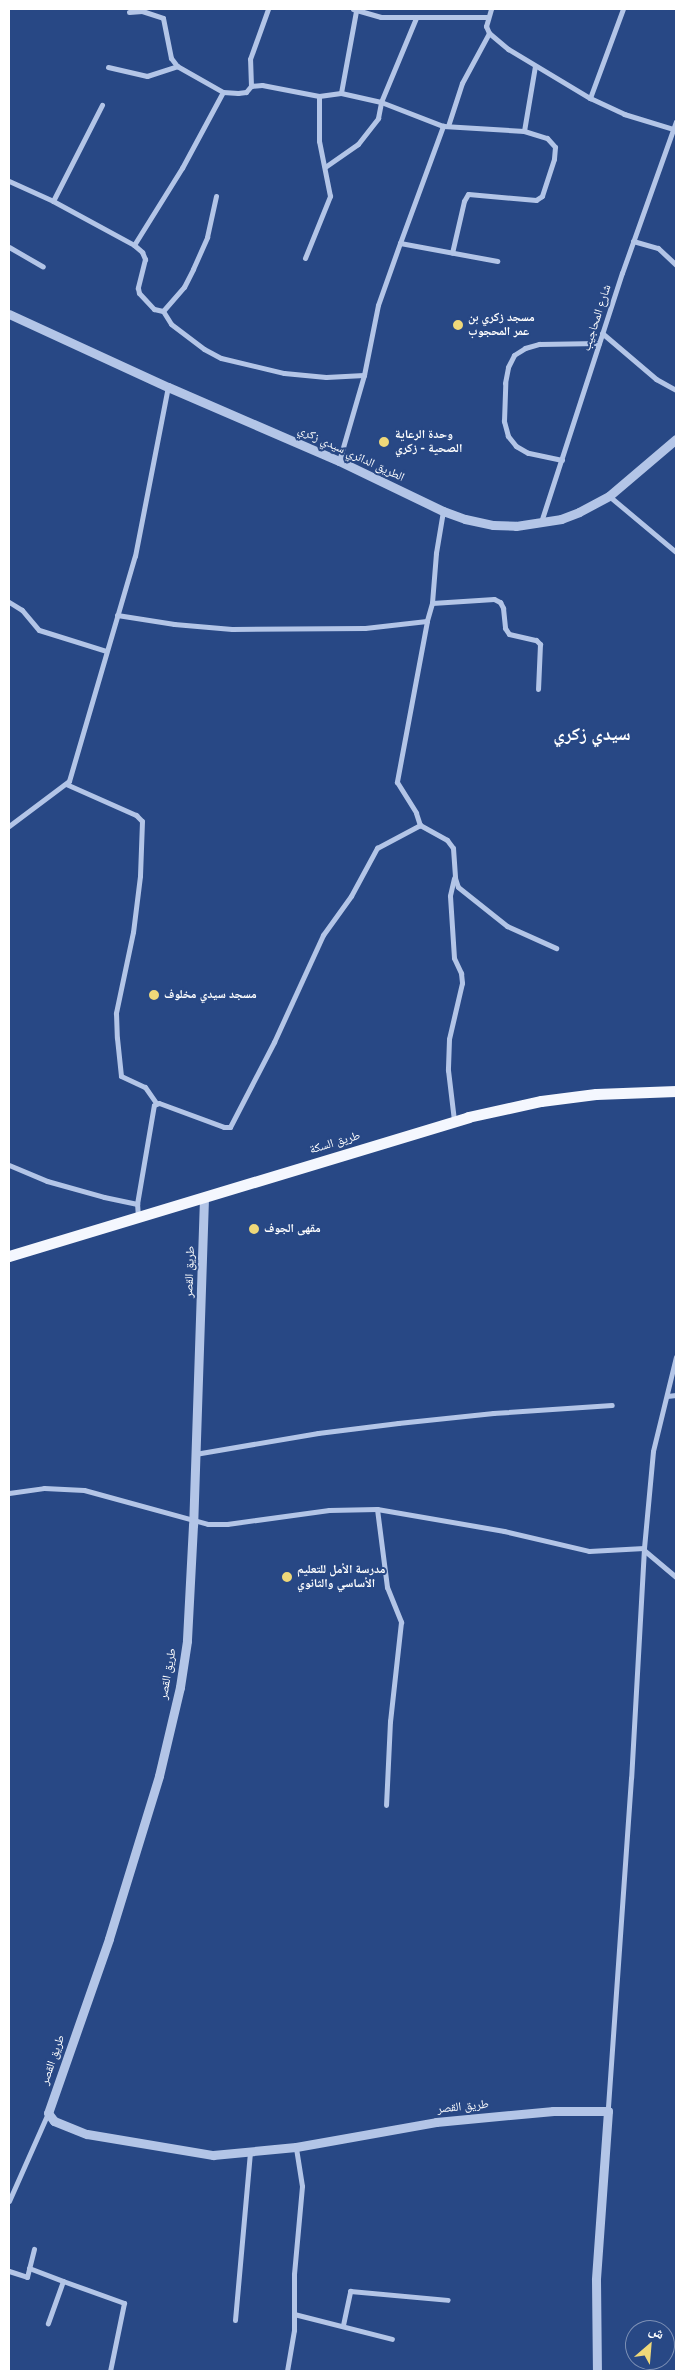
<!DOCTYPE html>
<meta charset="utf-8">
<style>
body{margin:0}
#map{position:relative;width:685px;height:2380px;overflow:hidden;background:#284885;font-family:"Varela Round","Noto Naskh Arabic",sans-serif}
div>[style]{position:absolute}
.minor>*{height:5px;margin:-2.5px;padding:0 2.5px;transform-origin:2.5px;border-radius:2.5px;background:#b3c5e7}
.tertiary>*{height:9px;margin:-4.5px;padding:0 4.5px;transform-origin:4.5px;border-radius:4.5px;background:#b3c5e7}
.primary>*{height:11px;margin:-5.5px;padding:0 5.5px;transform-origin:5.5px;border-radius:5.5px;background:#f4f7fe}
.dots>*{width:14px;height:14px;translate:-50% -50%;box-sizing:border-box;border:2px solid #284885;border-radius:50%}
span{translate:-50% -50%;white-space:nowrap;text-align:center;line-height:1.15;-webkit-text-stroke:4px #284885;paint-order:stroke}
.poi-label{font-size:12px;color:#fff;font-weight:700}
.left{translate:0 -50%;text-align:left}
.street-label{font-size:12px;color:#fff}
.district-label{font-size:18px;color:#fff;font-weight:700}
.frame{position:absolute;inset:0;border:10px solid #fff;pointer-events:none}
.north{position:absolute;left:625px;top:2320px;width:50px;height:50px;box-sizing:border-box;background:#284885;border:1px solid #7e91b6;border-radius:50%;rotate:27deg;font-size:14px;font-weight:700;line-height:20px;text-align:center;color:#fff}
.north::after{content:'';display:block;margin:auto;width:18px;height:22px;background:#efd879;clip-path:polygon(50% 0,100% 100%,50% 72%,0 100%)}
</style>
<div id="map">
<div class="minor">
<i style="left:353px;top:9px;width:29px;rotate:16deg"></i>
<i style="left:381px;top:17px;width:106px"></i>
<i style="left:491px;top:9px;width:18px;rotate:106deg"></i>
<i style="left:486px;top:26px;width:8px;rotate:67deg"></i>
<i style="left:489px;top:33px;width:25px;rotate:40deg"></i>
<i style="left:508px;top:49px;width:96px;rotate:30.9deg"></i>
<i style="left:590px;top:98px;width:38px;rotate:25deg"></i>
<i style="left:624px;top:114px;width:51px;rotate:17deg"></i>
<i style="left:356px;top:11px;width:83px;rotate:100.4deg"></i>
<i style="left:341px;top:93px;width:41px;rotate:12.7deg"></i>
<i style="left:381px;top:102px;width:66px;rotate:21.2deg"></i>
<i style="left:443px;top:126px;width:81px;rotate:3.5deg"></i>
<i style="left:524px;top:131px;width:24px;rotate:17deg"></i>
<i style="left:547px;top:138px;width:12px;rotate:48deg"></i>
<i style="left:555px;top:147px;width:12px;rotate:95deg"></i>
<i style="left:554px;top:159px;width:39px;rotate:108deg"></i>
<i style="left:542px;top:196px;width:7px;rotate:146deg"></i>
<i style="left:536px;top:200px;width:68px;rotate:-175deg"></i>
<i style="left:468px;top:194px;width:8px;rotate:120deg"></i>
<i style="left:464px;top:201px;width:53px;rotate:103deg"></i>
<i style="left:129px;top:12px;width:13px;rotate:-4deg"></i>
<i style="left:142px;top:11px;width:22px;rotate:18deg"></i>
<i style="left:163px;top:18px;width:41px;rotate:78.7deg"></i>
<i style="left:171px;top:58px;width:10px;rotate:53deg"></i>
<i style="left:177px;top:66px;width:53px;rotate:29.5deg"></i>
<i style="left:223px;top:92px;width:15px;rotate:4deg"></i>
<i style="left:238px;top:93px;width:8px;rotate:-7deg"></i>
<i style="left:246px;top:92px;width:8px;rotate:-50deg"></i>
<i style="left:251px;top:86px;width:11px;rotate:-5deg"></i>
<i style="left:262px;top:85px;width:58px;rotate:10.9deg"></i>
<i style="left:319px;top:96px;width:22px;rotate:-8deg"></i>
<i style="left:108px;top:67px;width:40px;rotate:13deg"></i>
<i style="left:147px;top:76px;width:32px;rotate:-18deg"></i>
<i style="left:251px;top:86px;width:27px;rotate:-92deg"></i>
<i style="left:250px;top:59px;width:53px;rotate:-70.2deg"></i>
<i style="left:590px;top:98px;width:95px;rotate:-69.7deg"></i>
<i style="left:448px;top:126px;width:45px;rotate:-72deg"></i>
<i style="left:462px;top:83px;width:57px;rotate:-61.6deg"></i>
<i style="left:524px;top:131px;width:66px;rotate:-80.4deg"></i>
<i style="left:325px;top:167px;width:40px;rotate:-34.9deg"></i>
<i style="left:358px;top:144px;width:33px;rotate:-52deg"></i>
<i style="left:378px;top:118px;width:16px;rotate:-79deg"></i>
<i style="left:381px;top:102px;width:91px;rotate:-67.4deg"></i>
<i style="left:9px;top:181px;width:48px;rotate:24.4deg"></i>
<i style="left:53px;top:201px;width:92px;rotate:28.5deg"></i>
<i style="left:134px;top:245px;width:11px;rotate:41deg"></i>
<i style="left:142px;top:252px;width:8px;rotate:67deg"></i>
<i style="left:145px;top:259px;width:30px;rotate:104deg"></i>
<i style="left:138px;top:288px;width:5px;rotate:79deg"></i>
<i style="left:139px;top:293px;width:22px;rotate:47deg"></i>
<i style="left:154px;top:309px;width:9px;rotate:13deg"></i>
<i style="left:163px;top:311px;width:15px;rotate:58deg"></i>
<i style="left:171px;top:324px;width:41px;rotate:37.1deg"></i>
<i style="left:204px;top:349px;width:19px;rotate:28deg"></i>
<i style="left:221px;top:358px;width:65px;rotate:13.4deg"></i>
<i style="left:284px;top:373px;width:42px;rotate:5.4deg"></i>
<i style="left:326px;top:377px;width:38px;rotate:-3deg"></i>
<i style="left:53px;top:201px;width:108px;rotate:-63deg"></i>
<i style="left:633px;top:241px;width:26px;rotate:16deg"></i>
<i style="left:658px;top:248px;width:25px;rotate:43deg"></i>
<i style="left:400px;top:243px;width:125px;rotate:-69.8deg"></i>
<i style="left:134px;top:245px;width:91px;rotate:-58.1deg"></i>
<i style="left:182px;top:168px;width:86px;rotate:-61.7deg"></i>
<i style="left:9px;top:247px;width:39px;rotate:30deg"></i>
<i style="left:305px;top:258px;width:67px;rotate:-68deg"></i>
<i style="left:330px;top:196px;width:56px;rotate:-101.3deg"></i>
<i style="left:319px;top:141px;width:45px;rotate:-90deg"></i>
<i style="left:163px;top:311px;width:32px;rotate:-49deg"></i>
<i style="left:184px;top:287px;width:20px;rotate:-63deg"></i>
<i style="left:193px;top:269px;width:35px;rotate:-66deg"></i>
<i style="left:207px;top:237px;width:42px;rotate:-77.6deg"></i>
<i style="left:602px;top:333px;width:71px;rotate:40.4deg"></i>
<i style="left:656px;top:379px;width:23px;rotate:29deg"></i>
<i style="left:562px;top:460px;width:35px;rotate:-168deg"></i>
<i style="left:528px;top:453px;width:14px;rotate:-150deg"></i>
<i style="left:516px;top:446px;width:13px;rotate:-129deg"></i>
<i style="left:508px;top:436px;width:16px;rotate:-105deg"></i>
<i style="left:504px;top:421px;width:38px;rotate:-88deg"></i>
<i style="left:505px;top:383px;width:16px;rotate:-79deg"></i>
<i style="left:508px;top:367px;width:13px;rotate:-63deg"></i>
<i style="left:514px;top:355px;width:13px;rotate:-32deg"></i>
<i style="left:525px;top:348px;width:15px;rotate:-16deg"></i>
<i style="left:539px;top:344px;width:60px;rotate:-1deg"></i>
<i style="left:339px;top:461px;width:90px;rotate:-73.8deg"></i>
<i style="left:364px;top:375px;width:71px;rotate:-78.7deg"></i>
<i style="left:378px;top:305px;width:66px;rotate:-70.5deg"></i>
<i style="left:400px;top:243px;width:99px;rotate:10.5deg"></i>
<i style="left:609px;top:496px;width:87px;rotate:39.9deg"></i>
<i style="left:443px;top:511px;width:43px;rotate:99.5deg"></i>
<i style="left:436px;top:553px;width:50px;rotate:94.6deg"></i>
<i style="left:432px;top:603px;width:19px;rotate:106deg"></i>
<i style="left:427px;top:621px;width:164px;rotate:100.6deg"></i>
<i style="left:397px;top:782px;width:36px;rotate:58deg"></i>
<i style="left:416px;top:813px;width:13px;rotate:72deg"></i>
<i style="left:420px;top:825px;width:31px;rotate:29deg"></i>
<i style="left:447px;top:840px;width:10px;rotate:53deg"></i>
<i style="left:453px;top:848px;width:30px;rotate:86deg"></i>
<i style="left:455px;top:878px;width:9px;rotate:72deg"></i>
<i style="left:458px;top:887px;width:63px;rotate:38.5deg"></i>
<i style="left:507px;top:926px;width:54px;rotate:24.2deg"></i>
<i style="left:541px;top:522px;width:262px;rotate:-72deg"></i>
<i style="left:622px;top:273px;width:161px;rotate:-70.4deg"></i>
<i style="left:9px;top:602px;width:15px;rotate:32deg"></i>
<i style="left:22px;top:610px;width:26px;rotate:50deg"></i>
<i style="left:39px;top:630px;width:70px;rotate:17.4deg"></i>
<i style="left:432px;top:603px;width:62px;rotate:-3.7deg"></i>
<i style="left:494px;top:599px;width:7px;rotate:27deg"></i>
<i style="left:500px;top:602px;width:7px;rotate:63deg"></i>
<i style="left:503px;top:608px;width:20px;rotate:84deg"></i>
<i style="left:505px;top:628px;width:7px;rotate:56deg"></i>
<i style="left:509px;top:634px;width:28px;rotate:13deg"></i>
<i style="left:536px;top:640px;width:6px;rotate:45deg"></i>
<i style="left:540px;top:644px;width:45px;rotate:92.5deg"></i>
<i style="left:117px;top:615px;width:58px;rotate:9deg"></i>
<i style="left:174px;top:624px;width:58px;rotate:4.9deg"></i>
<i style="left:232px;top:629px;width:133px;rotate:-0.4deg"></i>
<i style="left:365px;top:628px;width:62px;rotate:-6.4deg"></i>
<i style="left:66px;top:784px;width:77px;rotate:23.9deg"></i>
<i style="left:136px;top:815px;width:8px;rotate:45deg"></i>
<i style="left:142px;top:821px;width:55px;rotate:92.1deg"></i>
<i style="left:140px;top:876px;width:56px;rotate:97.1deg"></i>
<i style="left:133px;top:932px;width:83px;rotate:101.9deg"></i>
<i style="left:116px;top:1013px;width:25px;rotate:88deg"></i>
<i style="left:117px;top:1038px;width:38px;rotate:84deg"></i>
<i style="left:121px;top:1076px;width:26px;rotate:25deg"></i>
<i style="left:145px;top:1087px;width:19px;rotate:55deg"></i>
<i style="left:9px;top:826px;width:75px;rotate:-36.9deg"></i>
<i style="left:69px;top:781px;width:234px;rotate:-73.7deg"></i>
<i style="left:135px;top:556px;width:172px;rotate:-79deg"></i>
<i style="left:454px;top:878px;width:18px;rotate:103deg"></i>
<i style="left:450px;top:896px;width:62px;rotate:86.3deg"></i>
<i style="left:454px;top:958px;width:17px;rotate:65deg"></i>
<i style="left:461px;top:973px;width:10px;rotate:84deg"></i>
<i style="left:462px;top:983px;width:57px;rotate:103.1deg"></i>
<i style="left:449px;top:1039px;width:31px;rotate:92deg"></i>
<i style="left:448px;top:1070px;width:50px;rotate:83.2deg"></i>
<i style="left:9px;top:1165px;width:41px;rotate:22.8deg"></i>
<i style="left:47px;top:1181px;width:59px;rotate:15.7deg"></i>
<i style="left:104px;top:1197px;width:34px;rotate:12deg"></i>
<i style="left:138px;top:1217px;width:13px;rotate:-94deg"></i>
<i style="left:137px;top:1204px;width:100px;rotate:-80.3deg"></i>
<i style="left:154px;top:1105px;width:5px;rotate:-22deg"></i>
<i style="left:159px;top:1103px;width:69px;rotate:20.3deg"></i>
<i style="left:224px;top:1127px;width:6px"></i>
<i style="left:230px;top:1127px;width:96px;rotate:-62.6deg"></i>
<i style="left:274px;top:1042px;width:118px;rotate:-65.4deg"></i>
<i style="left:323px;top:935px;width:48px;rotate:-54.3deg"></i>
<i style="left:351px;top:896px;width:55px;rotate:-61.6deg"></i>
<i style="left:377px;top:848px;width:49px;rotate:-28.1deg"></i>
<i style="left:667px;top:1396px;width:9px;rotate:-6deg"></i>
<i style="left:195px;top:1454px;width:125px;rotate:-9.7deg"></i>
<i style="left:318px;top:1433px;width:81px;rotate:-7.1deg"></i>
<i style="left:398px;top:1423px;width:96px;rotate:-6deg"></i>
<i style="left:493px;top:1413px;width:119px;rotate:-3.8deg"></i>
<i style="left:9px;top:1493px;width:35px;rotate:-8deg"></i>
<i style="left:44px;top:1488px;width:40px;rotate:2.9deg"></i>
<i style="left:84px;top:1490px;width:129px;rotate:15.3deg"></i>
<i style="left:208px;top:1524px;width:19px"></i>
<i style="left:227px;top:1524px;width:103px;rotate:-7.8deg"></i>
<i style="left:329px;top:1510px;width:48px;rotate:-1.2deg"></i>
<i style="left:377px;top:1509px;width:129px;rotate:9.8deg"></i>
<i style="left:504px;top:1531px;width:87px;rotate:13.2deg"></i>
<i style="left:589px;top:1551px;width:55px;rotate:-3.1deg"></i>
<i style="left:644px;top:1548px;width:230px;rotate:93.2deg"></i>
<i style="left:631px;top:1778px;width:334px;rotate:94deg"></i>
<i style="left:377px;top:1509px;width:79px;rotate:82.7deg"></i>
<i style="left:387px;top:1587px;width:38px;rotate:68deg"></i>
<i style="left:401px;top:1622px;width:100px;rotate:96.3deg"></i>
<i style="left:390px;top:1721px;width:84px;rotate:92.7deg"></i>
<i style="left:644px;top:1548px;width:97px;rotate:-84.7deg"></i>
<i style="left:653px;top:1451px;width:97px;rotate:-76.3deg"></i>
<i style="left:645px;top:1551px;width:40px;rotate:40deg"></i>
<i style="left:9px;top:2201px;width:96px;rotate:-66.1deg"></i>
<i style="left:29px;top:2268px;width:36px;rotate:21deg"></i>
<i style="left:63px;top:2281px;width:45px;rotate:109.7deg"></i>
<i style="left:9px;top:2271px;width:19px;rotate:18deg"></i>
<i style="left:27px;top:2277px;width:29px;rotate:-76deg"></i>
<i style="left:63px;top:2281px;width:65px;rotate:19.8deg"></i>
<i style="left:124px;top:2303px;width:69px;rotate:101.6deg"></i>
<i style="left:294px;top:2314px;width:101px;rotate:14.3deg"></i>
<i style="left:235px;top:2320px;width:169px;rotate:-84.9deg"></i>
<i style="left:343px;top:2325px;width:35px;rotate:-78deg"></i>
<i style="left:350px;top:2291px;width:98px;rotate:5.2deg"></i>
<i style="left:287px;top:2371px;width:42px;rotate:-80.3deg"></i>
<i style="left:294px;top:2330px;width:56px;rotate:-90deg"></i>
<i style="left:294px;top:2274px;width:88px;rotate:-84.8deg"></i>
<i style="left:302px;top:2186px;width:39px;rotate:-99deg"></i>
</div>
<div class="tertiary">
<i style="left:9px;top:314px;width:175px;rotate:24.7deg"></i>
<i style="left:168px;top:387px;width:186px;rotate:23.4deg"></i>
<i style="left:339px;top:461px;width:115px;rotate:25.7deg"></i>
<i style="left:443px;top:511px;width:23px;rotate:20deg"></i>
<i style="left:465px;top:519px;width:29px;rotate:12deg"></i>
<i style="left:493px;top:525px;width:23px;rotate:2deg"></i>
<i style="left:516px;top:526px;width:46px;rotate:-8.8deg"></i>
<i style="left:561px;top:519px;width:19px;rotate:-21deg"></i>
<i style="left:579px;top:512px;width:34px;rotate:-28deg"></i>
<i style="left:609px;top:496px;width:88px;rotate:-40.4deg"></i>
<i style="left:204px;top:1198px;width:327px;rotate:91.9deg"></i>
<i style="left:193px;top:1525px;width:116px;rotate:93deg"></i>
<i style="left:187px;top:1641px;width:47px;rotate:98.7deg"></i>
<i style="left:180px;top:1687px;width:91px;rotate:103.3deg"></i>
<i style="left:159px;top:1776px;width:170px;rotate:107.1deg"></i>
<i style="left:109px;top:1939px;width:184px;rotate:109.3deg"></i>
<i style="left:48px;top:2113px;width:10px;rotate:53deg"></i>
<i style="left:54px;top:2121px;width:35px;rotate:22deg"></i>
<i style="left:87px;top:2134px;width:128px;rotate:9.5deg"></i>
<i style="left:213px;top:2155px;width:83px;rotate:-5.5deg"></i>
<i style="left:296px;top:2147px;width:142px;rotate:-10.1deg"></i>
<i style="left:436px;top:2122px;width:118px;rotate:-5.4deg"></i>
<i style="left:553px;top:2111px;width:55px"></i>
<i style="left:608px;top:2111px;width:169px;rotate:94.1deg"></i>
<i style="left:596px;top:2280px;width:91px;rotate:89.4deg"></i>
</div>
<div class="primary">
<i style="left:9px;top:1256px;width:480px;rotate:-16.8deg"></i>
<i style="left:468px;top:1117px;width:75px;rotate:-12.4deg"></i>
<i style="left:541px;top:1101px;width:55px;rotate:-7.3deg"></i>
<i style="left:596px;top:1094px;width:80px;rotate:-2.1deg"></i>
</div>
<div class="dots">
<i style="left:458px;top:325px;background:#efd879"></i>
<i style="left:384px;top:442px;background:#efd879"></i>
<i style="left:154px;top:995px;background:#efd879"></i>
<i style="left:254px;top:1229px;background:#efd879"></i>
<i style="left:287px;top:1577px;background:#efd879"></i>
</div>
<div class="poi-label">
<span class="left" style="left:468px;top:325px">مسجد زكري بن<br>عمر المحجوب</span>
<span class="left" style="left:395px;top:442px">وحدة الرعاية<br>الصحية - زكري</span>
<span class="left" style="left:164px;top:995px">مسجد سيدي مخلوف</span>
<span class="left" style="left:264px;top:1229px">مقهى الجوف</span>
<span class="left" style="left:297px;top:1577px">مدرسة الأمل للتعليم<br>الأساسي والثانوي</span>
</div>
<div class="street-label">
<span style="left:597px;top:318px;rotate:-72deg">شارع المحاجيب</span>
<span style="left:351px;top:454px;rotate:25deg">الطريق الدائري سيدي زكري</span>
<span style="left:335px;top:1143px;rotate:-17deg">طريق السكة</span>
<span style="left:190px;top:1272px;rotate:-88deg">طريق القصر</span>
<span style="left:168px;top:1674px;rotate:-80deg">طريق القصر</span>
<span style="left:53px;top:2060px;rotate:-71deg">طريق القصر</span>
<span style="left:463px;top:2107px;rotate:-6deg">طريق القصر</span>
</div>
<div class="district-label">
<span style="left:592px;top:734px">سيدي زكري</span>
</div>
<div class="frame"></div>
<div class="north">ش</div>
</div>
